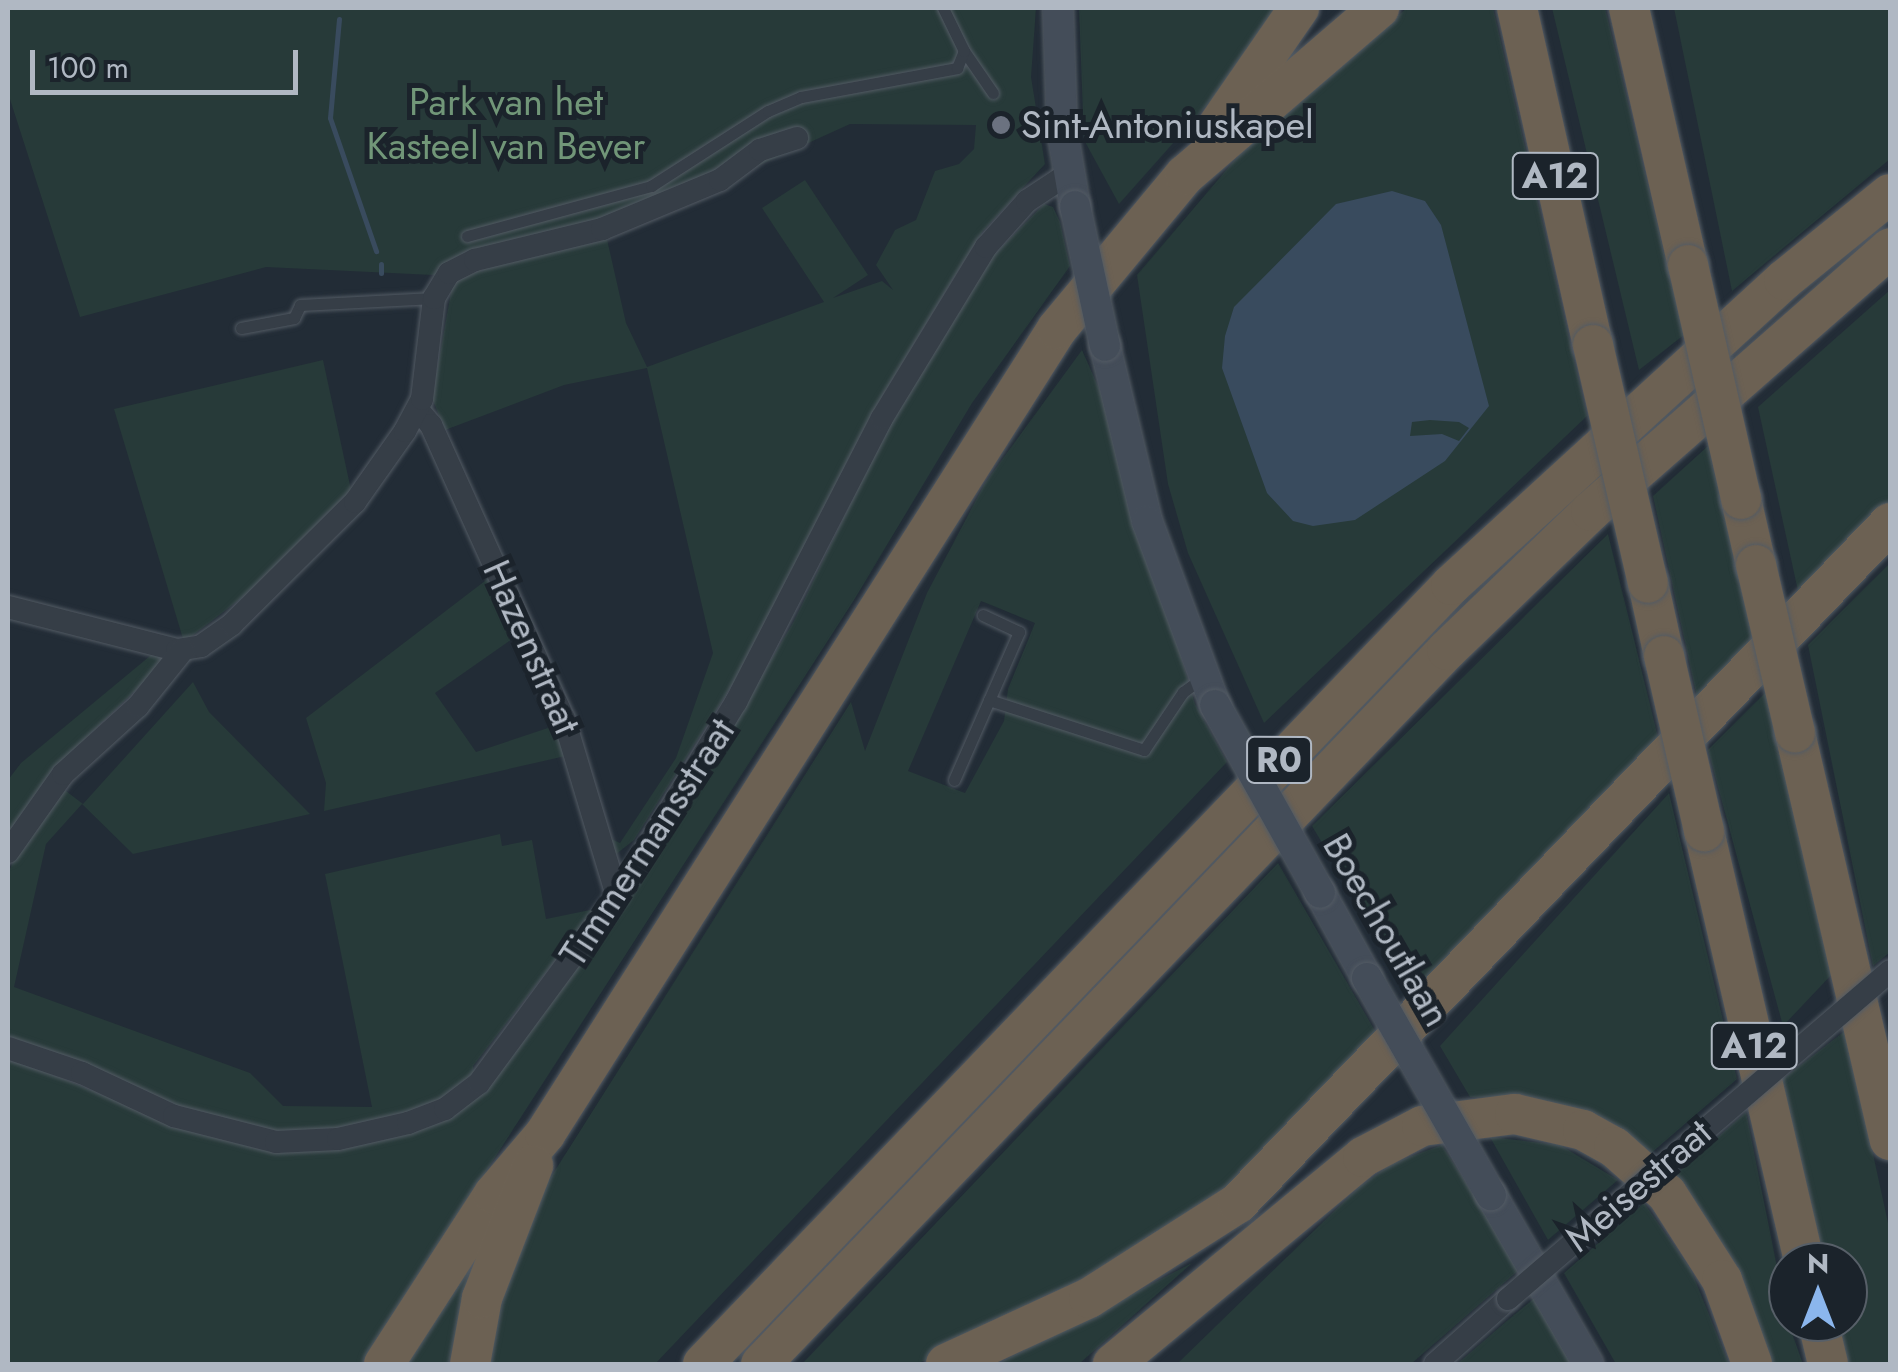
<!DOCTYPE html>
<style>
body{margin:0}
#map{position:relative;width:1898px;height:1372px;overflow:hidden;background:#222c36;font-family:Jost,sans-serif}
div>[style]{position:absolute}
.green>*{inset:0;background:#273a39}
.water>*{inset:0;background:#394b5e}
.stream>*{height:5px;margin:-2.5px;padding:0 2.5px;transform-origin:2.5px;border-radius:2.5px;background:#394b5e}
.roads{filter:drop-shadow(0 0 2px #535b64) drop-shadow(0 0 2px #535b64)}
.service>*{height:11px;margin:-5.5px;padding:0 5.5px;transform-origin:5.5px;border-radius:5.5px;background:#363e47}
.minor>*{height:22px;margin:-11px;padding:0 11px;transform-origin:11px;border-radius:11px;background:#363e47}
.secondary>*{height:30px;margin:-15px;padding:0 15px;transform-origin:15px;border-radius:15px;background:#444d59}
.motorway>*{height:40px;margin:-20px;padding:0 20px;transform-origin:20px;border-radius:20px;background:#6c6153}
.bridges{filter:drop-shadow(0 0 2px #535b64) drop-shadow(0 0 2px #535b64)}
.minor-bridge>*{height:22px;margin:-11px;padding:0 11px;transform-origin:11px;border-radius:11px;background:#363e47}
.secondary-bridge>*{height:30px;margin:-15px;padding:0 15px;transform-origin:15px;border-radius:15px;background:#444d59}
.motorway-bridge>*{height:40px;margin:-20px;padding:0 20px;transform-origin:20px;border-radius:20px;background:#6c6153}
.dots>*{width:28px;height:28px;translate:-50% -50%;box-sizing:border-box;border:5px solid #1b232b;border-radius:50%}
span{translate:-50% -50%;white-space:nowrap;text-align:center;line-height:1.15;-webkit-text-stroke:10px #1b232b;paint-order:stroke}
.shield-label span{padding:2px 8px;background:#1b232b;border:2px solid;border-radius:8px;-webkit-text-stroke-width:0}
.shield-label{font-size:35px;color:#b0b8c3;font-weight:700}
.park-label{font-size:38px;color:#719678}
.poi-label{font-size:38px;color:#b0b8c3}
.left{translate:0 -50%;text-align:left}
.street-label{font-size:38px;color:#b0b8c3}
.frame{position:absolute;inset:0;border:10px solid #b0b8c3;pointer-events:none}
.north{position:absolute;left:1768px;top:1242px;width:100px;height:100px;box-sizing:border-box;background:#1b232b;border:2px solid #575f68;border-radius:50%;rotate:0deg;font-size:28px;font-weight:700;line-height:40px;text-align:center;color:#b0b8c3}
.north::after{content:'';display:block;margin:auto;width:35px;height:45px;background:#8bb6ed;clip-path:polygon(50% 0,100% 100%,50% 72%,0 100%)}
.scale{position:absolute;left:30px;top:50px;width:268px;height:45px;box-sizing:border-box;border:5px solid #b0b8c3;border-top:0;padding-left:12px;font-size:30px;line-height:35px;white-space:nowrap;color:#b0b8c3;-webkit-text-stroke:8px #1b232b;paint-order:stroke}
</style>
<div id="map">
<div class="green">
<i style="clip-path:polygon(evenodd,8px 8px,1036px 8px,1031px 77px,1045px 164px,983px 231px,956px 274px,872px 413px,753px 652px,634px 840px,615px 855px,605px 836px,620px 843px,676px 758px,713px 653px,647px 368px,564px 385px,445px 430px,432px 398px,454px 276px,266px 267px,80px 317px,8px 93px,8px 8px,850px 124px,976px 125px,974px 149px,959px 164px,935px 171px,916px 220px,895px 230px,876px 265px,893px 290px,882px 281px,833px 298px,868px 275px,805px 180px,762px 208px,824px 302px,647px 367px,626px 323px,606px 235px,850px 124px)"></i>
<i style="clip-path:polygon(1079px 8px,1276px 8px,1223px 87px,1119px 204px,1084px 140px)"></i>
<i style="clip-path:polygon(1407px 8px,1493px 8px,1587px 416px,1264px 723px,1188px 553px,1168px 484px,1137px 275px,1256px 135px)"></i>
<i style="clip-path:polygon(1552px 8px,1605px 8px,1684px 335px,1639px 370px)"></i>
<i style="clip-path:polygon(1674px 8px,1890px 8px,1890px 159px,1732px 291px)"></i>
<i style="clip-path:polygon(1044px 204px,1053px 207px,1060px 222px,1070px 266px,972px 403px,854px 600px,362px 1364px,8px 1364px,8px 1057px,201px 1134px,268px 1149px,320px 1148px,497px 1077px,609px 924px,713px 758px,794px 621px,887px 428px,987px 262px)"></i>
<i style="clip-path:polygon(1890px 290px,1890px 504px,1798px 591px,1758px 407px)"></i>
<i style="clip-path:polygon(evenodd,1082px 350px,1105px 402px,1195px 704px,1227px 762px,655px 1364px,486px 1364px,499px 1297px,544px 1188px,851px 702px,865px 751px,927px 593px,985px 483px,1082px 350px,981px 601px,1035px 623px,1008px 689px,1004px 721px,965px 793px,908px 771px,981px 601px)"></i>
<i style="clip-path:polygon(323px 360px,351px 490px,260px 584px,184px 642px,114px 409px)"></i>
<i style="clip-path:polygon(1708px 446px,1753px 639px,1697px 697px,1653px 496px)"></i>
<i style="clip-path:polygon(1608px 534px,1658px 737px,1417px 1001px,1312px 826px)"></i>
<i style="clip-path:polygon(1890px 563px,1890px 952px,1873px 966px,1808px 645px)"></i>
<i style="clip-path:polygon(494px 574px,518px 635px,435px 693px,476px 752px,557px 725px,570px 755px,324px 811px,326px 783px,306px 718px)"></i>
<i style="clip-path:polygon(156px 651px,168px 659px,60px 763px,8px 834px,8px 780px,21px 763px)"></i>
<i style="clip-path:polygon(193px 682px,209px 712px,310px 814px,133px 854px,82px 804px,46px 844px,14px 987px,250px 1073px,283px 1106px,372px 1107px,325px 874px,500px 834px,502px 846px,532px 840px,546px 919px,595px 909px,473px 1066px,474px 1073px,439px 1100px,378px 1123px,321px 1133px,241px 1131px,8px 1040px,8px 873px,22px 843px,62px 788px,83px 804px)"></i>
<i style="clip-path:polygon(1767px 691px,1836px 970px,1783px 1026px,1708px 750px)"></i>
<i style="clip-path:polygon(1669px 793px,1737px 1079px,1650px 1154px,1518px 1099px,1470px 1097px,1440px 1046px)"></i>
<i style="clip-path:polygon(1278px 863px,1378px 1036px,1240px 1182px,1079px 1287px,917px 1364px,802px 1364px)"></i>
<i style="clip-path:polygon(1846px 1030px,1890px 1232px,1890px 1364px,1844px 1364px,1834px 1322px,1848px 1322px,1848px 1262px,1820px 1262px,1779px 1082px)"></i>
<i style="clip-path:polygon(1746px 1112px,1788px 1322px,1803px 1364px,1768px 1364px,1674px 1176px)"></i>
<i style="clip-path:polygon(1490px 1137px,1560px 1145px,1618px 1180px,1548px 1240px)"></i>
<i style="clip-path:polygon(1442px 1145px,1520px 1269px,1411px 1364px,1177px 1364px,1359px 1187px,1393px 1163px)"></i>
<i style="clip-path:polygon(1644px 1203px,1691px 1270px,1729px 1364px,1616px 1364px,1564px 1273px)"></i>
<i style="clip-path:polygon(476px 1244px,449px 1364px,401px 1364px)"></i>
<i style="clip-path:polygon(1192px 1263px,1079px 1364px,997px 1364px)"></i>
<i style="clip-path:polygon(1538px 1295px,1578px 1364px,1457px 1364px,1508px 1320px)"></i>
</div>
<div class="water">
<i style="clip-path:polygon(evenodd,1392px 191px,1425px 201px,1441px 225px,1489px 406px,1445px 461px,1355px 520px,1313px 526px,1293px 521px,1267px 493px,1222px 368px,1225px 336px,1234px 307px,1336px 204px,1392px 191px,1430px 420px,1459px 422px,1469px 428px,1459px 441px,1442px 434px,1410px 436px,1412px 422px,1430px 420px)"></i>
</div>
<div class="stream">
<i style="left:339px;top:19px;width:99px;rotate:95.2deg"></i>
<i style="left:330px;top:118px;width:141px;rotate:70.9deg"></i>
<i style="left:381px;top:264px;width:9px;rotate:90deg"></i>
</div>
<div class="roads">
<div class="service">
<i style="left:964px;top:51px;width:51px;rotate:55.4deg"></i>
<i style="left:467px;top:236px;width:191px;rotate:-15.2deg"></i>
<i style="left:651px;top:186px;width:139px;rotate:-32.7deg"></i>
<i style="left:768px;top:111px;width:36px;rotate:-23deg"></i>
<i style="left:801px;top:97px;width:159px;rotate:-10.5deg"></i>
<i style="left:957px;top:68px;width:18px;rotate:-68deg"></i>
<i style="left:964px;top:51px;width:48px;rotate:-116deg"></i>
<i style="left:241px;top:328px;width:54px;rotate:-10.7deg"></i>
<i style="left:294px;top:318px;width:14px;rotate:-65deg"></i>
<i style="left:300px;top:305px;width:134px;rotate:-3deg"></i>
<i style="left:989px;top:700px;width:163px;rotate:17.9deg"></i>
<i style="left:1144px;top:750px;width:70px;rotate:-56.1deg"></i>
<i style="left:1183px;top:692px;width:24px;rotate:-36deg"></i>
<i style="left:954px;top:780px;width:162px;rotate:-66.3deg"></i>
<i style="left:1019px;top:632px;width:40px;rotate:-155deg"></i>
</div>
<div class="minor">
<i style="left:418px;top:410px;width:20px;rotate:49deg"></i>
<i style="left:431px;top:425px;width:323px;rotate:65.7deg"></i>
<i style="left:564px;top:719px;width:185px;rotate:73.3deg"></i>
<i style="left:8px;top:607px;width:174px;rotate:14.3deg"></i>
<i style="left:177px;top:650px;width:24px;rotate:-9deg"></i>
<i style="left:201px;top:646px;width:38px;rotate:-35deg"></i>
<i style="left:232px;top:624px;width:173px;rotate:-44.8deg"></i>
<i style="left:355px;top:502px;width:87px;rotate:-54.8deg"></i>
<i style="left:405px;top:431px;width:36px;rotate:-62deg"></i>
<i style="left:422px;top:399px;width:102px;rotate:-83.2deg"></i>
<i style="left:434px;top:298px;width:29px;rotate:-59deg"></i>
<i style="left:449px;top:273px;width:29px;rotate:-27deg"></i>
<i style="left:475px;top:260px;width:131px;rotate:-13.7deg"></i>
<i style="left:602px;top:229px;width:128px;rotate:-22.6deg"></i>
<i style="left:720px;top:180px;width:50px;rotate:-36.9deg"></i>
<i style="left:760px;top:150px;width:39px;rotate:-18deg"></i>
<i style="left:8px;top:852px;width:95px;rotate:-54.8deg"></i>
<i style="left:63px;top:774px;width:101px;rotate:-42.2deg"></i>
<i style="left:138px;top:706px;width:72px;rotate:-51.2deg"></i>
<i style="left:8px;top:1048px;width:78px;rotate:18.7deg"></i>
<i style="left:82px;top:1073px;width:102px;rotate:25.1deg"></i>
<i style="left:174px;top:1116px;width:105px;rotate:14.3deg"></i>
<i style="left:276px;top:1142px;width:62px;rotate:-2.8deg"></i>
<i style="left:338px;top:1139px;width:72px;rotate:-12.9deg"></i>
<i style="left:408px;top:1123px;width:40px;rotate:-21deg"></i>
<i style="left:445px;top:1109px;width:43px;rotate:-37.4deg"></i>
<i style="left:479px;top:1083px;width:232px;rotate:-53.6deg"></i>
<i style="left:617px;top:896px;width:228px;rotate:-58.5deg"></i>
<i style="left:736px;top:702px;width:319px;rotate:-62.8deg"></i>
<i style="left:882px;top:418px;width:200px;rotate:-58.7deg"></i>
<i style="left:986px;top:247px;width:62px;rotate:-48.3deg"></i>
<i style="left:1027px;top:201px;width:49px;rotate:-33.4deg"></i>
<i style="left:1435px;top:1364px;width:98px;rotate:-41.7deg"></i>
</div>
<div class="secondary">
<i style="left:1058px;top:8px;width:122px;rotate:88.1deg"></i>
<i style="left:1062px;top:130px;width:77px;rotate:80.3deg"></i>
<i style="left:1105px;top:346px;width:180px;rotate:76.5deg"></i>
<i style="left:1147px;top:521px;width:196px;rotate:69.7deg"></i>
<i style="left:1320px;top:893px;width:97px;rotate:61.1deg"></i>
<i style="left:1491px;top:1195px;width:195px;rotate:60.1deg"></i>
</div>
<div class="motorway">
<i style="left:1517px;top:8px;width:345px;rotate:77.3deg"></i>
<i style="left:1629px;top:8px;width:264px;rotate:77.1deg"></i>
<i style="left:1219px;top:124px;width:141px;rotate:-55.4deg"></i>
<i style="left:1741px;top:499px;width:68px;rotate:77.2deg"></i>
<i style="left:1648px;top:583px;width:75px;rotate:77.6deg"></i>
<i style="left:1795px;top:733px;width:418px;rotate:76.9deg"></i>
<i style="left:1704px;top:831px;width:442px;rotate:76.9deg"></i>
<i style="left:1818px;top:1322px;width:43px;rotate:76.6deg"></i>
<i style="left:384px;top:1364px;width:202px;rotate:-57.1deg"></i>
<i style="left:494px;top:1194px;width:79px;rotate:-49.6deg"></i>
<i style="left:545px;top:1134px;width:954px;rotate:-57.54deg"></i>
<i style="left:1057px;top:329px;width:200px;rotate:-50.3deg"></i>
<i style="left:1185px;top:175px;width:256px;rotate:-40.7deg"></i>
<i style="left:470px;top:1364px;width:67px;rotate:-79.7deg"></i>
<i style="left:482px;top:1298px;width:142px;rotate:-68.9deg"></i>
<i style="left:703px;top:1364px;width:1080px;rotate:-46.16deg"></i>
<i style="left:1451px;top:585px;width:452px;rotate:-42.5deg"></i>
<i style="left:1784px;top:280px;width:136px;rotate:-39.1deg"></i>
<i style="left:761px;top:1364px;width:990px;rotate:-46.15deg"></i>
<i style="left:1447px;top:650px;width:200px;rotate:-44deg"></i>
<i style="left:1591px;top:511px;width:398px;rotate:-41.3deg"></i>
<i style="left:946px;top:1364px;width:157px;rotate:-24.8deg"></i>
<i style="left:1089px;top:1298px;width:177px;rotate:-32.5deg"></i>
<i style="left:1238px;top:1203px;width:942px;rotate:-46.2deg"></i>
<i style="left:1113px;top:1364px;width:325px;rotate:-39.6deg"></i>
<i style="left:1363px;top:1157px;width:67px;rotate:-27.7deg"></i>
<i style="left:1422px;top:1126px;width:94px;rotate:-7.4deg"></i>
<i style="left:1515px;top:1114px;width:70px;rotate:13.2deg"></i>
<i style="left:1583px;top:1130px;width:35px;rotate:29deg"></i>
<i style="left:1614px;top:1147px;width:71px;rotate:41.6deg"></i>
<i style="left:1667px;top:1194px;width:102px;rotate:57.4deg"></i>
<i style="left:1722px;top:1280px;width:89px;rotate:70.3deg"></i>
</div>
</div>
<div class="bridges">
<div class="minor-bridge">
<i style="left:1508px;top:1299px;width:503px;rotate:-40.65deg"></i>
</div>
<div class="secondary-bridge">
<i style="left:1075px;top:206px;width:143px;rotate:77.9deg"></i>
<i style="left:1215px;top:705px;width:215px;rotate:60.8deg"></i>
<i style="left:1367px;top:978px;width:250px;rotate:60.3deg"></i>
</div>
<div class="motorway-bridge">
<i style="left:1688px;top:265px;width:240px;rotate:77.2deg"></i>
<i style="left:1593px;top:345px;width:244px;rotate:77deg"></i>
<i style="left:1756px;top:565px;width:172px;rotate:76.9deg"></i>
<i style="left:1664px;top:656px;width:180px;rotate:77.1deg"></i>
</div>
</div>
<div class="dots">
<i style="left:1001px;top:125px;background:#6b7280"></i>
</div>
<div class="shield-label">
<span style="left:1555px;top:176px">A12</span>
<span style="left:1279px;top:760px">R0</span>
<span style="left:1754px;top:1046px">A12</span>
</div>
<div class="park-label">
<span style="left:506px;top:124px">Park van het<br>Kasteel van Bever</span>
</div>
<div class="poi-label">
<span class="left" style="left:1021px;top:125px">Sint-Antoniuskapel</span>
</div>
<div class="street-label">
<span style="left:532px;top:647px;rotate:66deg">Hazenstraat</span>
<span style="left:647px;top:842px;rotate:-57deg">Timmermansstraat</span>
<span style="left:1387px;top:930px;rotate:60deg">Boechoutlaan</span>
<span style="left:1638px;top:1185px;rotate:-41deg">Meisestraat</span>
</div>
<div class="frame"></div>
<div class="north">N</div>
<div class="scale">100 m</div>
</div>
